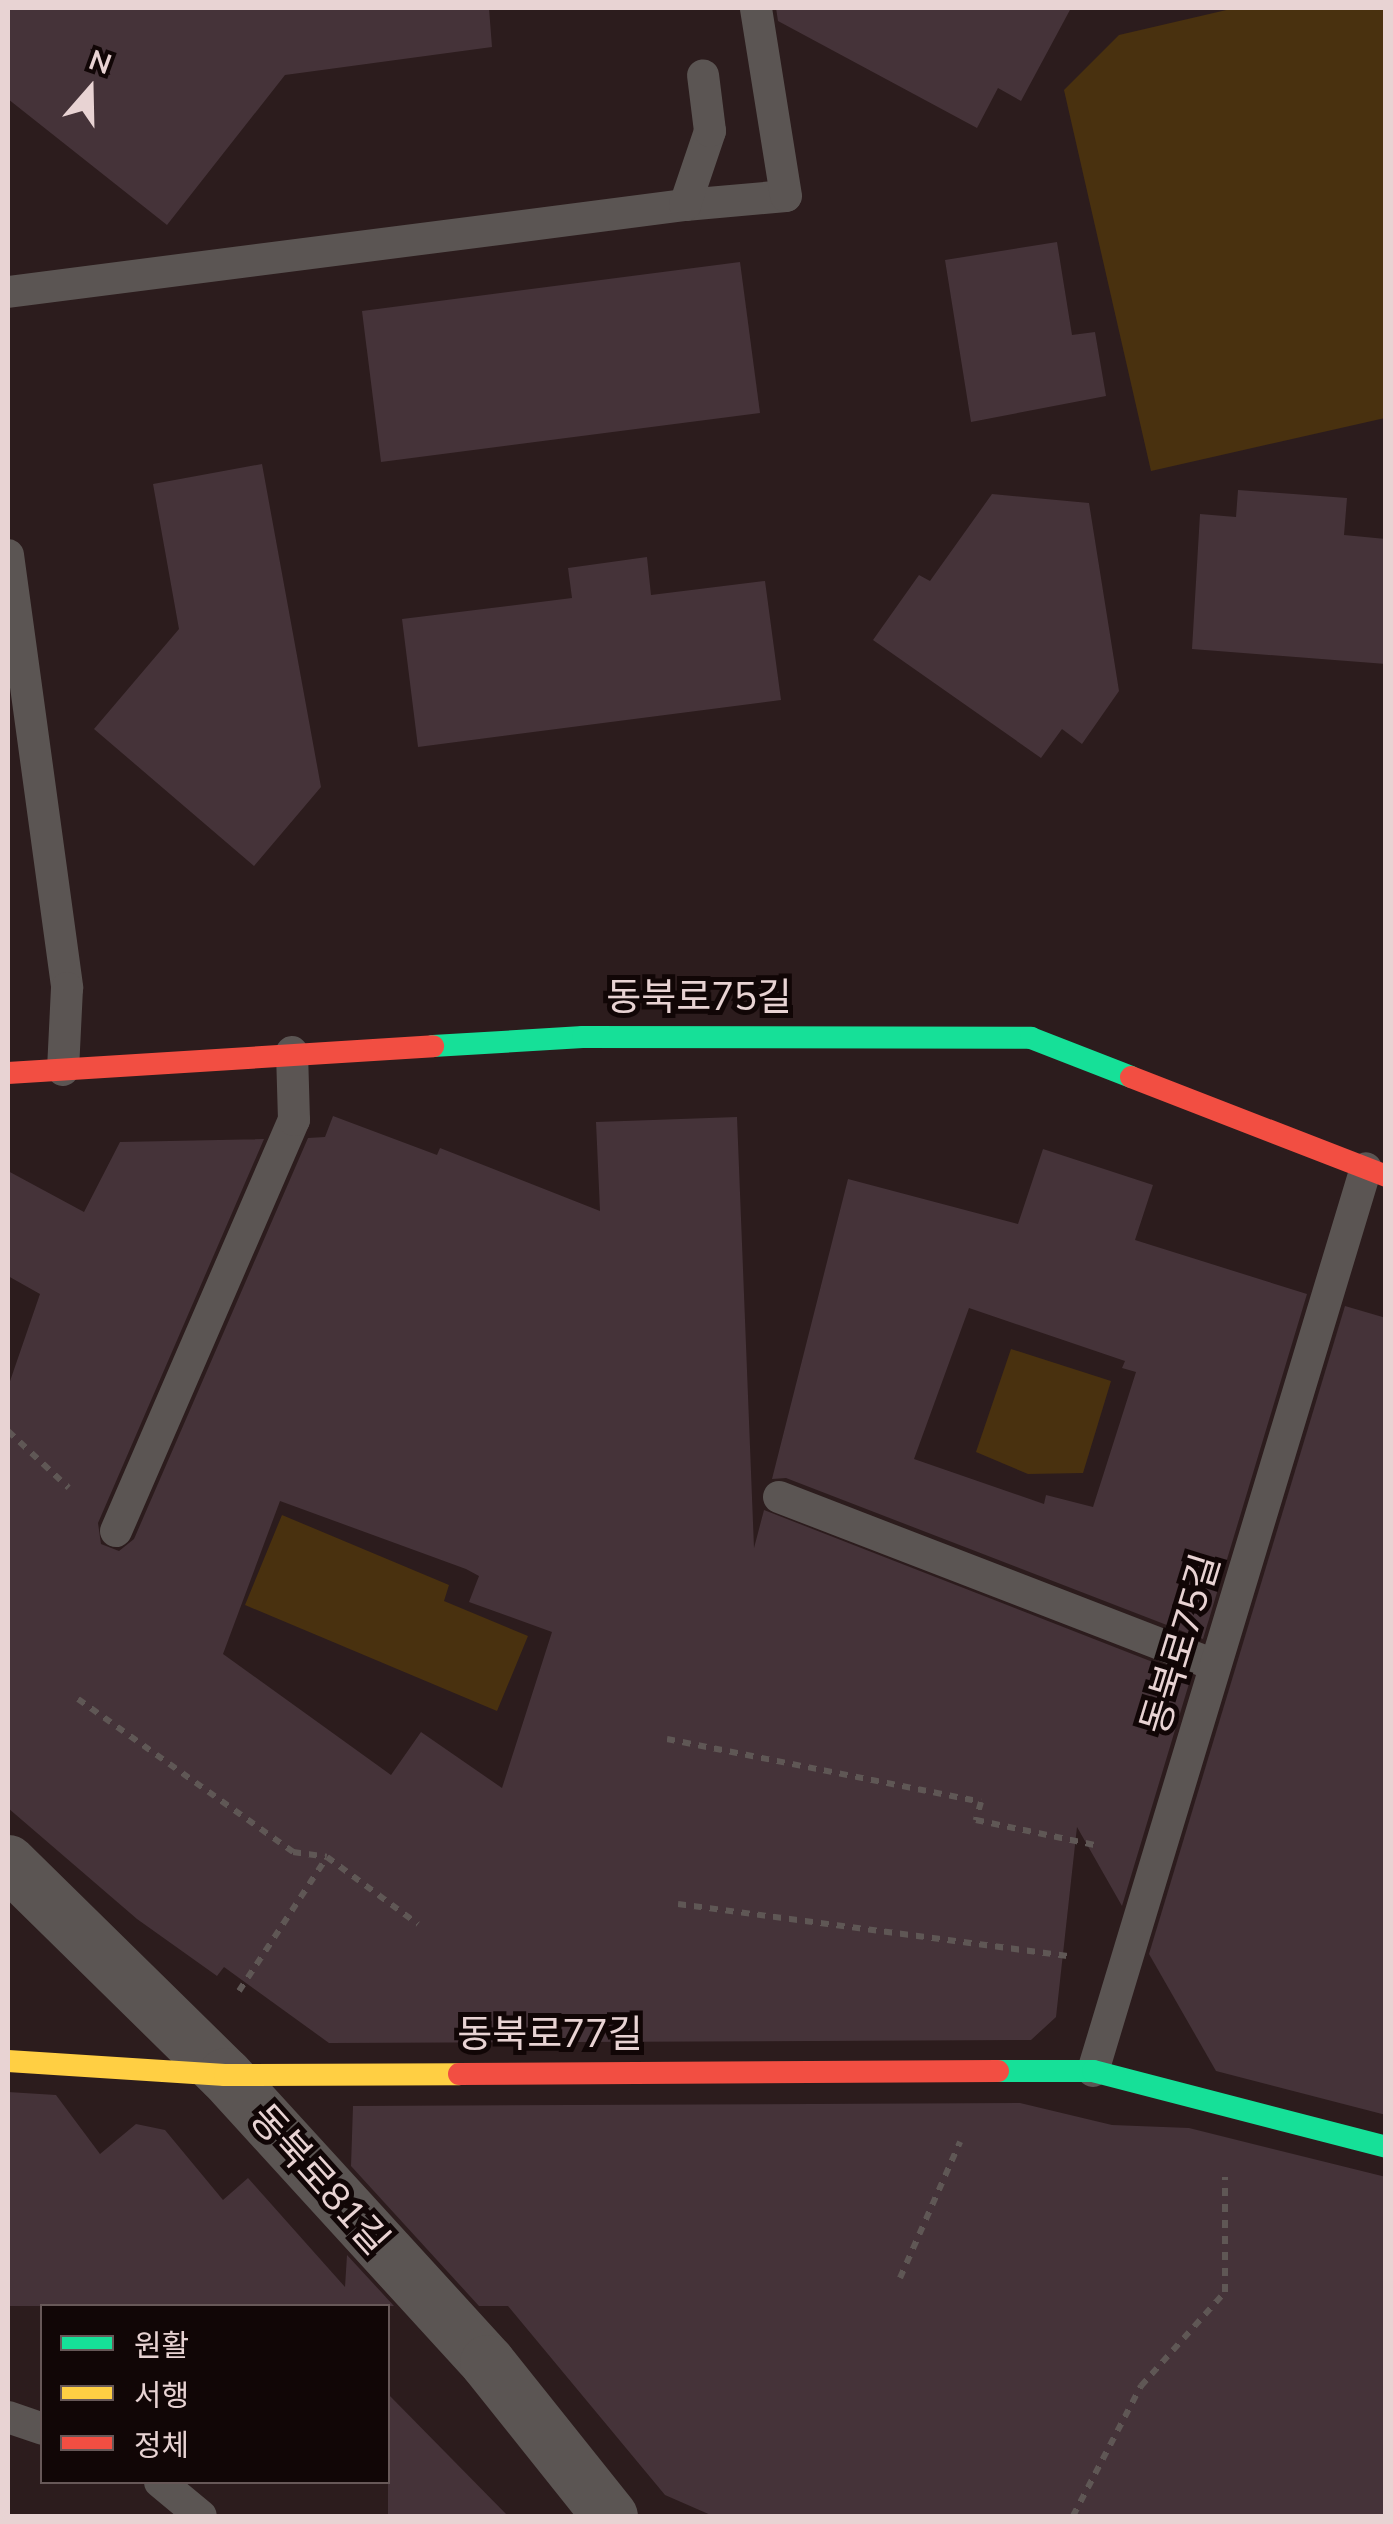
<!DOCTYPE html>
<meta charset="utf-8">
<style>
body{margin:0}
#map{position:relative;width:1393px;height:2524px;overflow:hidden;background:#2c1c1d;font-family:Mulish,"Noto Sans KR",sans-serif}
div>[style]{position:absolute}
.green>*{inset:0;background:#49310f}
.building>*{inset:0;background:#453339}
.path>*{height:6px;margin-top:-3px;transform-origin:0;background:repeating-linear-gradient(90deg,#5f5755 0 8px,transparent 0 16px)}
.lane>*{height:32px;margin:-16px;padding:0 16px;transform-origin:16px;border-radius:16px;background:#5b5553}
.street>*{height:55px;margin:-27.5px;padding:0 27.5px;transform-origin:27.5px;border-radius:27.5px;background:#5b5553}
.fast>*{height:22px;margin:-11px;padding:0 11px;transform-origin:11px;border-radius:11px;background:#16e098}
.slow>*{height:22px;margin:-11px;padding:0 11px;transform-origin:11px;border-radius:11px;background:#ffcf43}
.jam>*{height:22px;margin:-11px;padding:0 11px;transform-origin:11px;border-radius:11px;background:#f24e42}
span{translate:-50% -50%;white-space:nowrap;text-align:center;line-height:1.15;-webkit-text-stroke:10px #110606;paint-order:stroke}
.street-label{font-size:38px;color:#e8d3d3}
.frame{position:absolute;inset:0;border:10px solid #e8d3d3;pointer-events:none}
.legend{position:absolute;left:40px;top:2304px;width:350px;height:180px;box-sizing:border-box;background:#110606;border:2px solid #675858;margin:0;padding:12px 18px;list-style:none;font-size:30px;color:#e8d3d3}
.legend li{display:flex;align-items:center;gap:20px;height:50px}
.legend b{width:50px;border:2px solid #675858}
.north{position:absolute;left:40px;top:40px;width:100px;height:100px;-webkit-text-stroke:8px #110606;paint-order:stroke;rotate:20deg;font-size:28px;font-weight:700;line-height:40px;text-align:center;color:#e8d3d3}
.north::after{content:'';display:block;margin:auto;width:35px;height:45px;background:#e8d3d3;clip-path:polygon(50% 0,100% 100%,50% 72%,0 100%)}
</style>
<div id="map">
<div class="green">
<i style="clip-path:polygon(1235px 8px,1385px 8px,1385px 418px,1151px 471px,1064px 90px,1119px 35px)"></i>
<i style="clip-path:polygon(1011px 1349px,1111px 1381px,1083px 1473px,1028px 1474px,976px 1452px)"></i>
<i style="clip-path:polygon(282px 1515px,449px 1585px,444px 1601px,528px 1636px,497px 1711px,245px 1605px)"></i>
</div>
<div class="building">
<i style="clip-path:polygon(8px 8px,489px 8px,492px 47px,285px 75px,167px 225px,8px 99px)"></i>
<i style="clip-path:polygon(776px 8px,1071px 8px,1021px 101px,998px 88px,977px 128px,778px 21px)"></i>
<i style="clip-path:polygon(1057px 242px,1072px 335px,1095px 332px,1106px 396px,971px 422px,945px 260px)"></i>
<i style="clip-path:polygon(740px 262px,760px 413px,381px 462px,362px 311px)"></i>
<i style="clip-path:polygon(262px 464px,321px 787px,254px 866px,94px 729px,179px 629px,153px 484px)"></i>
<i style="clip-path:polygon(1238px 490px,1347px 498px,1344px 535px,1386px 539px,1386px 664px,1192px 649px,1200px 514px,1236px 517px)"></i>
<i style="clip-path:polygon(992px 494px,1089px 503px,1119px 691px,1082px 744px,1062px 729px,1041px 758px,873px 640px,919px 575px,930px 581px)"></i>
<i style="clip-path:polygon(647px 557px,651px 595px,765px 581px,781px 700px,418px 747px,402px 619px,572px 598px,568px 568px)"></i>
<i style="clip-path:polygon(evenodd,333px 1116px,437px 1155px,440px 1148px,600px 1211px,596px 1122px,737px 1117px,754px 1548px,764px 1510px,1191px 1677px,1122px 1906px,1077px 1827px,1056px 2017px,1031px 2040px,329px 2043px,224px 1967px,217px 1976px,137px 1919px,8px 1808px,8px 1387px,40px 1294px,8px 1276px,8px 1171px,84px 1212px,120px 1142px,264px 1139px,98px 1523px,101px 1544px,119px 1551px,134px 1539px,308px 1138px,325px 1137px,333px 1116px,280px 1501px,466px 1569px,479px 1576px,469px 1602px,552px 1632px,502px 1788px,421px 1732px,391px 1775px,223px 1654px,280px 1501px)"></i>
<i style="clip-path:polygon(evenodd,1043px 1149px,1153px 1185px,1135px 1240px,1307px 1294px,1203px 1639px,786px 1478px,772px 1479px,848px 1179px,1018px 1224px,1043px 1149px,969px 1308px,1125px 1361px,1122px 1368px,1136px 1372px,1093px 1507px,1046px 1495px,1044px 1504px,914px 1459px,969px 1308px)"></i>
<i style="clip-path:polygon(1345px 1306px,1386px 1318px,1386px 2115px,1216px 2071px,1149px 1954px)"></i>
<i style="clip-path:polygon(8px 2092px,56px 2095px,100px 2154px,136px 2124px,165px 2130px,223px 2200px,248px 2178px,345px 2287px,347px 2255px,394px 2306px,8px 2306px)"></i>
<i style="clip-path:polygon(1020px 2103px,1112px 2125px,1189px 2128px,1386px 2177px,1385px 2516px,713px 2516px,665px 2495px,508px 2306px,479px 2306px,351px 2166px,353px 2106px)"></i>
<i style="clip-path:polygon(388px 2394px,508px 2516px,388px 2516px)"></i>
</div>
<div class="path">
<i style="left:8px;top:1431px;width:83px;rotate:43.1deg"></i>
<i style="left:78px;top:1699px;width:264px;rotate:35.4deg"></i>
<i style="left:293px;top:1852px;width:34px;rotate:8deg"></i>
<i style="left:327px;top:1857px;width:113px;rotate:36.4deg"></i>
<i style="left:667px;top:1739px;width:320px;rotate:11.3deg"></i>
<i style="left:981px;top:1802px;width:19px;rotate:106deg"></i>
<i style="left:976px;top:1820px;width:126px;rotate:11.9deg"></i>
<i style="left:678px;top:1904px;width:393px;rotate:7.6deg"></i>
<i style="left:239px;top:1991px;width:160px;rotate:-56.7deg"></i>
<i style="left:900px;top:2278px;width:149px;rotate:-66.2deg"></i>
<i style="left:1073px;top:2516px;width:147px;rotate:-62.4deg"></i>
<i style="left:1141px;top:2386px;width:126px;rotate:-48.2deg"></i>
<i style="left:1225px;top:2292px;width:115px;rotate:-90deg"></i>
</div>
<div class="lane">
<i style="left:685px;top:205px;width:101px;rotate:-5.1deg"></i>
<i style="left:786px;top:196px;width:190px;rotate:-99.1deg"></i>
<i style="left:8px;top:292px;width:683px;rotate:-7.32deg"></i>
<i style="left:685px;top:205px;width:78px;rotate:-71.3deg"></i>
<i style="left:710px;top:131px;width:56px;rotate:-97.1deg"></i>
<i style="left:8px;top:555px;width:437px;rotate:82.2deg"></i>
<i style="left:67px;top:988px;width:82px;rotate:92.8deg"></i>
<i style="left:779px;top:1497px;width:467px;rotate:21.1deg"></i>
<i style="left:116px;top:1531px;width:448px;rotate:-66.6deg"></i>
<i style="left:294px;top:1120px;width:68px;rotate:-91.7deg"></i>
<i style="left:1093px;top:2071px;width:943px;rotate:-73.18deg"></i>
<i style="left:8px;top:2417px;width:36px;rotate:19deg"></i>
<i style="left:160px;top:2482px;width:53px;rotate:39.7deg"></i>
</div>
<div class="street">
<i style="left:8px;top:1862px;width:304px;rotate:44.5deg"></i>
<i style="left:225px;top:2075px;width:389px;rotate:47.6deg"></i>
<i style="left:487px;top:2362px;width:197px;rotate:51.4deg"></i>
</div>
<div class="fast">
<i style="left:433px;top:1046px;width:150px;rotate:-3.4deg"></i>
<i style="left:583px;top:1037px;width:448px;rotate:0.1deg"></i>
<i style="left:1031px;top:1038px;width:107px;rotate:21.3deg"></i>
<i style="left:998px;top:2071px;width:95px"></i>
<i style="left:1093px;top:2071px;width:303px;rotate:14.5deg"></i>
</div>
<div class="slow">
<i style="left:8px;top:2061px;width:217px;rotate:3.7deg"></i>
<i style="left:225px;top:2075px;width:234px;rotate:-0.2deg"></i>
</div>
<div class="jam">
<i style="left:8px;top:1073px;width:426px;rotate:-3.6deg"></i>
<i style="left:1131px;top:1077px;width:274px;rotate:21.2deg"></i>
<i style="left:459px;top:2074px;width:539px;rotate:-0.32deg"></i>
</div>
<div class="street-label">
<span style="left:699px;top:997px">동북로75길</span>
<span style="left:1180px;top:1644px;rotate:-73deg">동북로75길</span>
<span style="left:550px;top:2034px">동북로77길</span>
<span style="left:320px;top:2179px;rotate:48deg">동북로81길</span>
</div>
<div class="frame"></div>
<ul class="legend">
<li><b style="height:12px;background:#16e098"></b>원활</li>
<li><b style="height:12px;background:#ffcf43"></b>서행</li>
<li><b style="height:12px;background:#f24e42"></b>정체</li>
</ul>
<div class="north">N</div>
</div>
